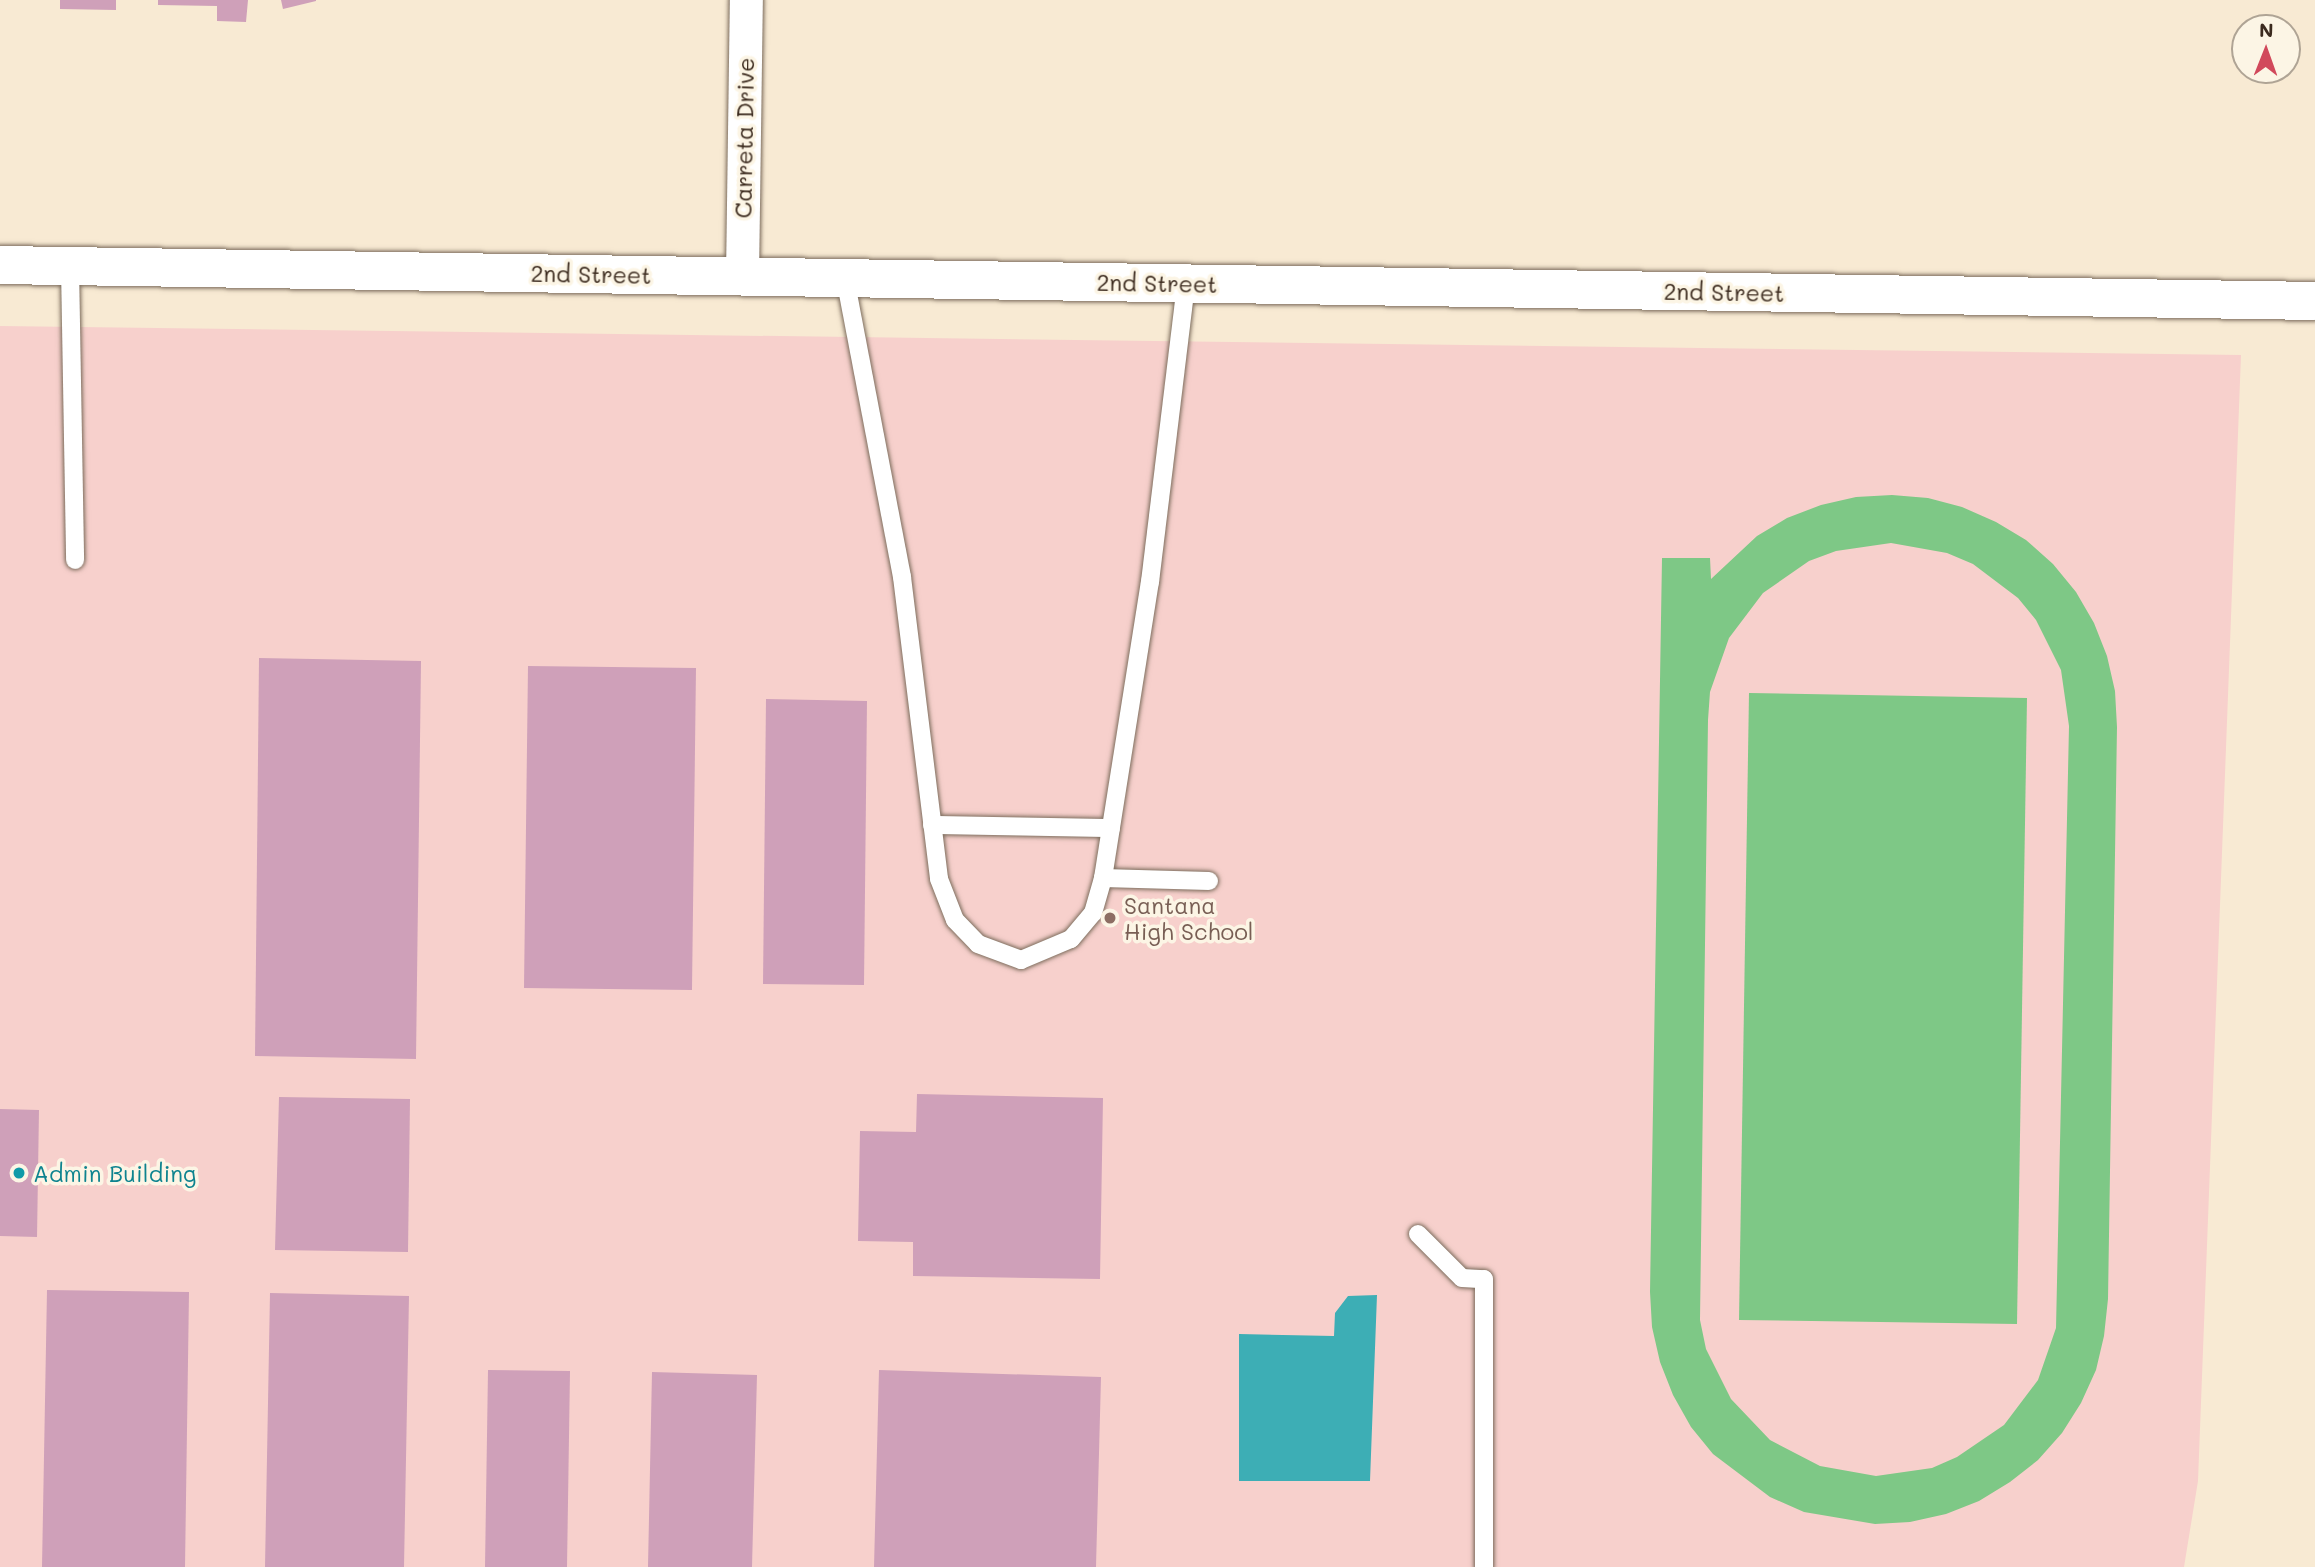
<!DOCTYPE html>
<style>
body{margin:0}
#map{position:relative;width:2315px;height:1567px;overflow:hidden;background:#f8ead3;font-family:Mali,sans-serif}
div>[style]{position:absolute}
.built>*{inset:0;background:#f7d0cc}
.green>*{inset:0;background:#7ec886}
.water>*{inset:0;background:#3daeb5}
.building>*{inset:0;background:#cfa0b9}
.roads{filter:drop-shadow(0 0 2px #7d6d5d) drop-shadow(0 0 2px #7d6d5d)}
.service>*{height:18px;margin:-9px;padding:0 9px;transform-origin:9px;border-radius:9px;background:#fff}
.minor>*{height:33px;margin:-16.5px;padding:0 16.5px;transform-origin:16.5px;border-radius:16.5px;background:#fff}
.tertiary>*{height:38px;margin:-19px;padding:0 19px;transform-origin:19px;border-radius:19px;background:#fff}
.dots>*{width:19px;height:19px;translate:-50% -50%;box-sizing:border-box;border:4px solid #fcf5e5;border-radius:50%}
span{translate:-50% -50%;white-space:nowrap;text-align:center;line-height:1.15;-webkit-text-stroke:7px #fcf5e5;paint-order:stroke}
.street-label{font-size:23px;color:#3b2a1e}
.education-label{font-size:23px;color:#785e54}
.left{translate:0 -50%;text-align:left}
.culture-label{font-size:23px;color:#0d838f}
.north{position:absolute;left:2231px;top:14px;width:70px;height:70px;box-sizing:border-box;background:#fcf5e5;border:2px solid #afa495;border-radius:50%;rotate:1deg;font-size:19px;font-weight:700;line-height:28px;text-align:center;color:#3b2a1e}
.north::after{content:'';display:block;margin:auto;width:24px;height:32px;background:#d1495b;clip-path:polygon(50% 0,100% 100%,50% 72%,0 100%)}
</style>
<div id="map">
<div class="built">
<i style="clip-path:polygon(0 326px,2241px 355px,2198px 1481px,2184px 1567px,0 1567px)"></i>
</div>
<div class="green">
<i style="clip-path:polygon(evenodd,1892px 495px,1928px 498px,1962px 507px,1996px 522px,2026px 540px,2053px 564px,2076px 592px,2094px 623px,2107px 656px,2115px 691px,2117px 727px,2108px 1299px,2104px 1336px,2096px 1370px,2081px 1403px,2062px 1433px,2038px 1460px,2010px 1482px,1979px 1501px,1946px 1514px,1910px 1522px,1875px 1524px,1804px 1512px,1770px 1497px,1713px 1454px,1691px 1427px,1673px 1395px,1660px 1362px,1652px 1327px,1650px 1292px,1662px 558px,1710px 558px,1711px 579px,1757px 536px,1787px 518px,1821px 505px,1856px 497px,1892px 495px,1891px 543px,1947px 553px,1973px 564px,2018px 598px,2036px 620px,2061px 670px,2069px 726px,2056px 1328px,2038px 1380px,2004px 1425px,1957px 1457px,1932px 1468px,1876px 1476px,1820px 1466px,1770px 1440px,1731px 1399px,1706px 1349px,1700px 1320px,1708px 720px,1710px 692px,1729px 638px,1763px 593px,1809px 561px,1836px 551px,1891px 543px)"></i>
<i style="clip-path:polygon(1749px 693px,2027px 698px,2017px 1324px,1739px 1320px)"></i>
</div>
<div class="water">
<i style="clip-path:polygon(1377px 1295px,1370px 1481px,1239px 1481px,1239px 1334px,1334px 1336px,1335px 1313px,1348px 1296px)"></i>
</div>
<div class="building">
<i style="clip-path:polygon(60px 0,116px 0,116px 10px,60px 9px)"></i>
<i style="clip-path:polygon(158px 0,248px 0,246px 22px,217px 21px,217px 6px,158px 5px)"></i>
<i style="clip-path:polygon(281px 0,316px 0,316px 1px,283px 9px)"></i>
<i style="clip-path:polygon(259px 658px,421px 661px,416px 1059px,255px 1056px)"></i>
<i style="clip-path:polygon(528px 666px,696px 668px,692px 990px,524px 988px)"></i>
<i style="clip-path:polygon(766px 699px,867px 701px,864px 985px,763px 984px)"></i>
<i style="clip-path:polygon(917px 1094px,1103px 1098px,1100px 1279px,913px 1276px,913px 1242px,858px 1241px,860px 1131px,916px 1132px)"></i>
<i style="clip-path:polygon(279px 1097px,410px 1099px,408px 1252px,275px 1250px)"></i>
<i style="clip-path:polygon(0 1109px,39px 1110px,37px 1237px,0 1236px)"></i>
<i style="clip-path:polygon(47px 1290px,189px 1292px,185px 1567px,42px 1567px)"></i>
<i style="clip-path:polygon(270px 1293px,409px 1296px,404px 1567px,265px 1567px)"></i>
<i style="clip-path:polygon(488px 1370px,570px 1371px,567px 1567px,485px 1567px)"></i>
<i style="clip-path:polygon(879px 1370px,1101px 1377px,1096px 1567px,874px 1567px)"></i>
<i style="clip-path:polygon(652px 1372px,757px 1375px,752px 1567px,648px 1567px)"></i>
</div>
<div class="roads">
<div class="service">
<i style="left:70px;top:267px;width:293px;rotate:89deg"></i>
<i style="left:845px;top:278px;width:304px;rotate:79.2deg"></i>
<i style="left:902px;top:577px;width:304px;rotate:83deg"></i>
<i style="left:939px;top:879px;width:44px;rotate:68.7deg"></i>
<i style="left:955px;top:920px;width:33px;rotate:46deg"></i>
<i style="left:978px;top:944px;width:46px;rotate:20.4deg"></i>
<i style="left:1021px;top:960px;width:54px;rotate:-22.8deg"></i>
<i style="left:1071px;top:939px;width:34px;rotate:-50deg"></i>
<i style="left:1093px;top:913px;width:36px;rotate:-74deg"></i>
<i style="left:1103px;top:878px;width:300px;rotate:-81deg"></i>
<i style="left:1150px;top:582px;width:301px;rotate:-83.1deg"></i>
<i style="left:932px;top:825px;width:179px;rotate:1deg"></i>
<i style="left:1103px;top:878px;width:106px;rotate:1.6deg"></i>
<i style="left:1418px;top:1234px;width:62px;rotate:45deg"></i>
<i style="left:1462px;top:1278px;width:22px;rotate:3deg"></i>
<i style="left:1484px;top:1279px;width:288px;rotate:90deg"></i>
</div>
<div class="minor">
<i style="left:742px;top:276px;width:276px;rotate:-89.2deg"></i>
</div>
<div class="tertiary">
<i style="left:0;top:265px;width:2315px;rotate:0.89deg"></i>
</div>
</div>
<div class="dots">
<i style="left:1110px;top:918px;background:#8d6e63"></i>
<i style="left:19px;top:1173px;background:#0f9aa8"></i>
</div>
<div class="street-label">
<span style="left:744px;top:138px;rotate:-89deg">Carreta Drive</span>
<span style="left:591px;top:274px;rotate:1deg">2nd Street</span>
<span style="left:1157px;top:283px;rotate:1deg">2nd Street</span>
<span style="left:1724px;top:292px;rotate:1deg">2nd Street</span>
</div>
<div class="education-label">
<span class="left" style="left:1124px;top:918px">Santana<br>High School</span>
</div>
<div class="culture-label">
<span class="left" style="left:33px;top:1173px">Admin Building</span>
</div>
<div class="north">N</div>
</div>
